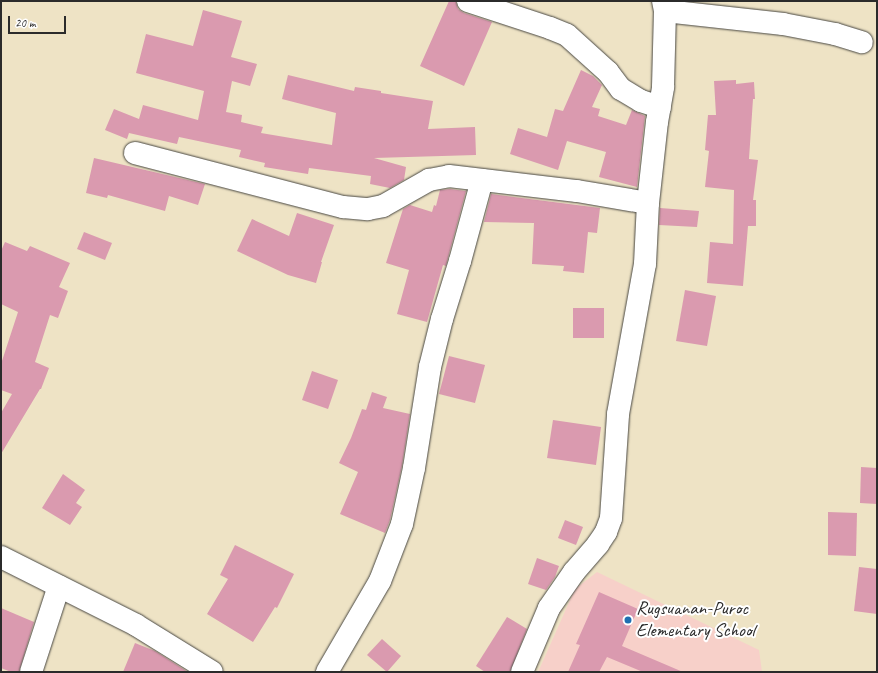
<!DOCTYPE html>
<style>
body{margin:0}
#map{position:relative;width:878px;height:673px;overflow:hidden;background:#eee3c5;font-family:Caveat,sans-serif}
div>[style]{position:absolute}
.built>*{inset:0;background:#f7d0c9}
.building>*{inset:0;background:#da9aaf}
.roads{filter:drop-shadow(0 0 1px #484742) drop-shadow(0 0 1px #484742)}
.minor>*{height:22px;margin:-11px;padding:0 11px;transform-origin:11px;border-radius:11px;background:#fff}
.dots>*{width:11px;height:11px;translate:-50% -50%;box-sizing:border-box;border:2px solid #fff;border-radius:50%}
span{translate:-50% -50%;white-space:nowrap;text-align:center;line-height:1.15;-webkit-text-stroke:4px #fff;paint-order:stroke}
.poi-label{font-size:19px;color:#2b2b2b}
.left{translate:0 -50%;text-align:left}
.frame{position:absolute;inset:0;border:2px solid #2b2b2b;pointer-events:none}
.scale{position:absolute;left:8px;top:16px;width:58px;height:18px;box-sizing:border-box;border:2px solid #2b2b2b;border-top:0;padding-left:5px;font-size:12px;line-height:14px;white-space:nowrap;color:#2b2b2b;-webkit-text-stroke:3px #fff;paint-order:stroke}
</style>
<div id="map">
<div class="built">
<i style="clip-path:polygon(597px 572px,759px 650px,762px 672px,538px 672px,575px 589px)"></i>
</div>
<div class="building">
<i style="clip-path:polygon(449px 1px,456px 2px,458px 9px,464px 13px,492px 22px,464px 86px,420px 66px)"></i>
<i style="clip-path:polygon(203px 10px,242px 21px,231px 57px,257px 64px,250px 86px,232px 81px,226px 112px,242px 115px,241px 122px,263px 127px,261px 133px,332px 145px,336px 113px,282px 99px,288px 75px,354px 91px,355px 87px,381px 91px,381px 93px,433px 101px,428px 129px,475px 127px,476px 155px,374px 158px,406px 167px,404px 180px,390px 188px,370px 184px,371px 176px,309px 168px,308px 174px,264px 167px,265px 163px,239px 157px,241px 150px,179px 137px,177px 144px,129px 133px,127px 139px,105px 130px,114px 109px,139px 119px,143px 105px,198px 120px,204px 91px,136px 73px,146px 34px,193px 46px)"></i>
<i style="clip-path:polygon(581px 70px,593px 76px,602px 85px,592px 107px,600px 109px,598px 116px,626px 125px,632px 110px,645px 116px,637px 187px,599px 177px,606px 152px,567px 141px,558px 170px,510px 154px,518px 128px,547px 137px,555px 109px,563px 111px)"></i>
<i style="clip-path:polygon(736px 80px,736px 84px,754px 82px,755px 99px,753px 99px,749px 159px,758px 160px,753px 200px,756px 200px,756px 226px,748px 226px,743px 286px,707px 283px,710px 242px,733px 244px,734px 190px,705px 187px,709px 151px,705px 150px,708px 115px,716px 115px,714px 81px)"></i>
<i style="clip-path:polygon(94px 158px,205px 184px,198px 205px,169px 196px,165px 211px,108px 195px,107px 198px,86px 193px)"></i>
<i style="clip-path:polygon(450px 189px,466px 191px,448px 258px,446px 266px,443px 265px,427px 322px,397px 314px,409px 270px,386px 263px,403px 209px,410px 205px,432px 212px,434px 205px,436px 206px,440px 190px)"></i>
<i style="clip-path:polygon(491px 194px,600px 208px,597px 233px,588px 232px,584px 273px,563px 271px,564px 266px,532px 264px,534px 223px,484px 222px)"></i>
<i style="clip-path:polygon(660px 208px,699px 211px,697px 227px,659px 225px)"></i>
<i style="clip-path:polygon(297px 213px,334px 225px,321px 262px,322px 262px,316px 283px,288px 275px,237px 251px,252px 219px,289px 236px)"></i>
<i style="clip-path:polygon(84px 232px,112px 243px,105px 260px,77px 249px)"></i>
<i style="clip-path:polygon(5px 242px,27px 251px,30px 246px,70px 263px,59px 287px,68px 291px,58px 318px,50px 315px,35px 362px,49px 368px,41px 389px,40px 389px,1px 454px,1px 413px,12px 394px,1px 390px,1px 364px,18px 312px,1px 304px,1px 251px)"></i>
<i style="clip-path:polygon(685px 290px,716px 296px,707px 346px,676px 341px)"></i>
<i style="clip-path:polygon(573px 308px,604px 308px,604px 338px,573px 338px)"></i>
<i style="clip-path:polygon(449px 356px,485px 365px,475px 403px,439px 394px)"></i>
<i style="clip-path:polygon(312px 371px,338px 380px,328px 409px,302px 400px)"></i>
<i style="clip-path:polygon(372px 392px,387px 397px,383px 408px,410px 414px,402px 466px,390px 520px,385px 533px,340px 514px,358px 472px,339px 463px,351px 438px,362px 409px,366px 410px)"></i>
<i style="clip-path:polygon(553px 420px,601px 427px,596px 465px,547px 458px)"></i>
<i style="clip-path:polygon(861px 467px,877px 468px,877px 504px,860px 503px)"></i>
<i style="clip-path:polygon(63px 474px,85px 490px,76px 503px,82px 507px,70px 525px,42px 508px)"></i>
<i style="clip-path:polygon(828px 512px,857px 513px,856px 556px,828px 555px)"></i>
<i style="clip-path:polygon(565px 520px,583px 527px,576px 545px,558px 538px)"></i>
<i style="clip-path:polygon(235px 545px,294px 574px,277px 608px,275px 607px,253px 642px,207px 614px,228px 579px,220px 575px)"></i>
<i style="clip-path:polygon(537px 558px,559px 566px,555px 577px,546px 590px,528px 584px)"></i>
<i style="clip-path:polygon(859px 567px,877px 569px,877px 614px,854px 611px)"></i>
<i style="clip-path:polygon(599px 592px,638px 609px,622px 646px,683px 672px,643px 672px,607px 657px,599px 672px,568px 672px,580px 645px,576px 644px)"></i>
<i style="clip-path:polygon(1px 608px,34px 622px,19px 672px,11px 672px,1px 668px)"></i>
<i style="clip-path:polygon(507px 617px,527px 629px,510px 672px,485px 672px,476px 666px)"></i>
<i style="clip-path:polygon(382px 639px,401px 656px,387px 672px,367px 655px)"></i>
<i style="clip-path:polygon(135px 643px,155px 651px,188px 672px,123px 672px)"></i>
</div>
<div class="roads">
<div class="minor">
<i style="left:468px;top:1px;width:86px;rotate:18.2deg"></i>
<i style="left:550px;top:28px;width:18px;rotate:22deg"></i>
<i style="left:567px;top:35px;width:55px;rotate:42.1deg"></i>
<i style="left:608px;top:72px;width:21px;rotate:53deg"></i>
<i style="left:621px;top:89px;width:23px;rotate:31deg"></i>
<i style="left:641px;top:101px;width:20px;rotate:18deg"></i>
<i style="left:665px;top:11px;width:119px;rotate:6.3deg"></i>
<i style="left:783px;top:24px;width:53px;rotate:10.9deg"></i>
<i style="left:835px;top:34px;width:28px;rotate:17deg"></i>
<i style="left:135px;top:153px;width:215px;rotate:14.6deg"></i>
<i style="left:343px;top:207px;width:25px;rotate:5deg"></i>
<i style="left:368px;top:209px;width:15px;rotate:-11deg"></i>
<i style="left:383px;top:206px;width:53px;rotate:-29.5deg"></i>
<i style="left:429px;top:180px;width:20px;rotate:-11deg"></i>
<i style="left:449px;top:176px;width:129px;rotate:6.7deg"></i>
<i style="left:577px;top:191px;width:72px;rotate:9.6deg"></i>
<i style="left:1px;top:557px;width:151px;rotate:26.7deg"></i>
<i style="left:136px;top:625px;width:89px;rotate:31.7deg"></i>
<i style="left:31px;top:672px;width:90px;rotate:-72deg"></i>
<i style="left:327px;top:672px;width:105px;rotate:-59.8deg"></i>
<i style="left:380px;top:581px;width:61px;rotate:-68.9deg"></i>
<i style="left:402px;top:524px;width:57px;rotate:-77.9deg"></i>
<i style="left:414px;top:468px;width:102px;rotate:-81deg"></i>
<i style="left:430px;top:367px;width:49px;rotate:-76deg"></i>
<i style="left:442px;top:319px;width:61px;rotate:-72.8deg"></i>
<i style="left:460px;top:261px;width:84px;rotate:-74.8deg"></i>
<i style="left:522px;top:672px;width:69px;rotate:-67.1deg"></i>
<i style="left:549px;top:608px;width:44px;rotate:-55.2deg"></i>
<i style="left:574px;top:572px;width:37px;rotate:-49deg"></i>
<i style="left:598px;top:544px;width:14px;rotate:-56deg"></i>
<i style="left:606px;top:532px;width:15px;rotate:-70deg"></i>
<i style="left:611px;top:518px;width:104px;rotate:-86.1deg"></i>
<i style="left:618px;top:414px;width:152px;rotate:-79.8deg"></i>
<i style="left:645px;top:264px;width:61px;rotate:-87.2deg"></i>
<i style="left:648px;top:203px;width:81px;rotate:-83.7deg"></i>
<i style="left:657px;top:122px;width:36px;rotate:-80deg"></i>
<i style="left:663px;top:87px;width:76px;rotate:-88.5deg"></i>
<i style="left:665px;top:11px;width:10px;rotate:-101deg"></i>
</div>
</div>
<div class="dots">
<i style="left:628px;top:620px;background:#1f6fb2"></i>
</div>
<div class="poi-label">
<span class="left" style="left:636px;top:620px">Rugsuanan-Puroc<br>Elementary School</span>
</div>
<div class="frame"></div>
<div class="scale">20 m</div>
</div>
